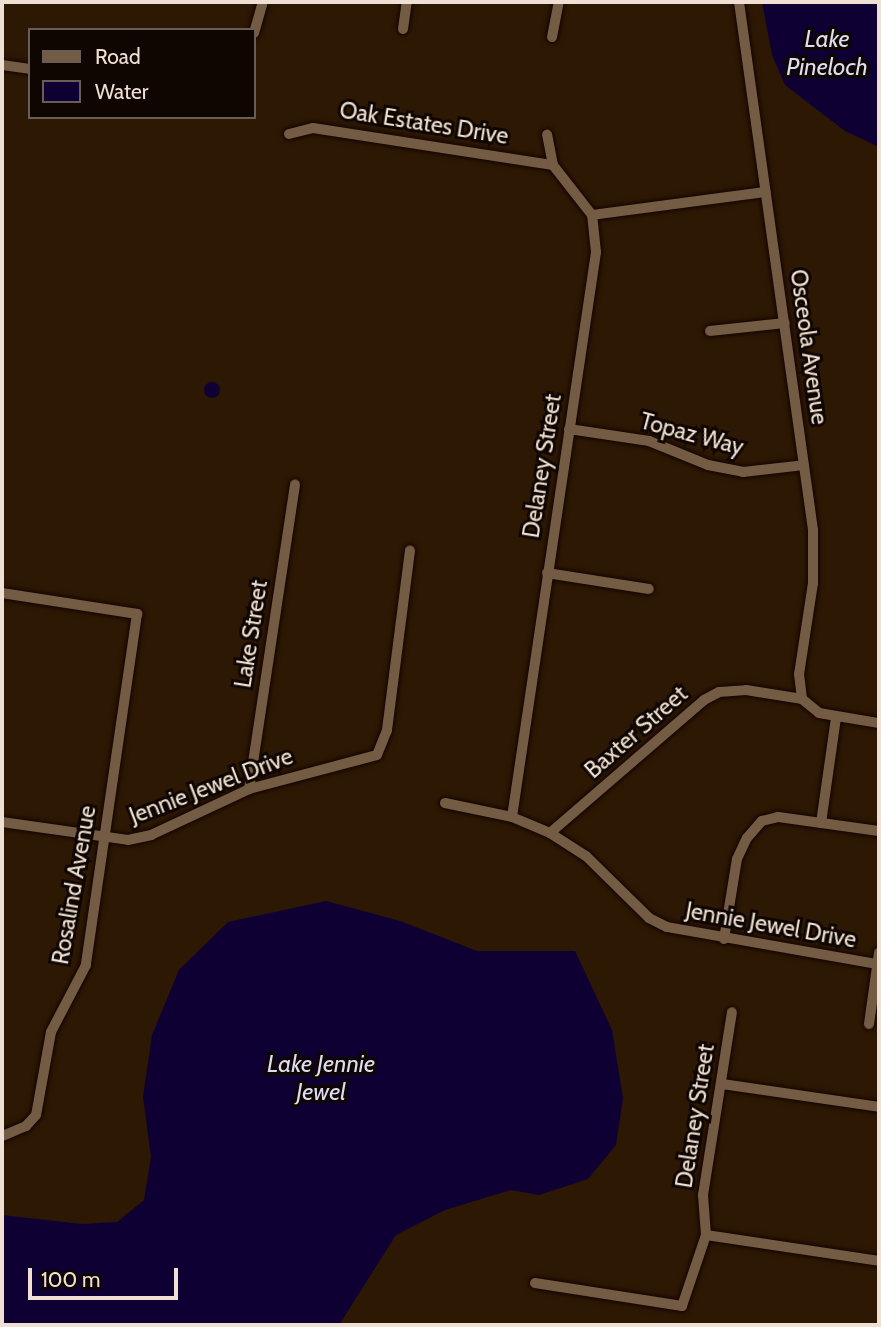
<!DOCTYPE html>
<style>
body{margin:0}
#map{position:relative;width:881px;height:1327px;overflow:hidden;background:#2d1804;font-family:Cabin,sans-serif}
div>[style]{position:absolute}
.water>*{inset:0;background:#0e0033}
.round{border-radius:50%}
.roads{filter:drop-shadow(0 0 2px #150400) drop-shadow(0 0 2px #150400)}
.minor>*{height:10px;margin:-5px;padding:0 5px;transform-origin:5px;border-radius:5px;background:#745b44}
span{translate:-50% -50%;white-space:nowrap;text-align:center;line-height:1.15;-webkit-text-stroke:6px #0f0601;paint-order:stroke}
.street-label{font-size:23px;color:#efe0d3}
.water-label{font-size:24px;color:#dddcf0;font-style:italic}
.frame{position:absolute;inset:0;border:4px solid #efe0d3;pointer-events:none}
.legend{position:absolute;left:28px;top:28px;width:228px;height:91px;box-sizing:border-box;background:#0f0601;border:2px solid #695d55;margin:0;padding:9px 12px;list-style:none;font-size:21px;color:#efe0d3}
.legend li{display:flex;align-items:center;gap:14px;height:35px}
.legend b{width:35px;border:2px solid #695d55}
.scale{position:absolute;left:28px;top:1268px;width:150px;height:32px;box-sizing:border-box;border:4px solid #efe0d3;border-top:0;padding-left:9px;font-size:21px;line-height:24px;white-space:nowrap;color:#efe0d3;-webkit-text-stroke:5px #0f0601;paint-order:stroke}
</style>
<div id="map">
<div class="water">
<i style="clip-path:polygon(762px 2px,879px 2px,879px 147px,845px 131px,785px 85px,772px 55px)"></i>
<i class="round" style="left:204px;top:382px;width:16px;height:16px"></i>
<i style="clip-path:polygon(326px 901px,400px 921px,477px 951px,575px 951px,612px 1030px,623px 1098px,616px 1145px,588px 1179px,539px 1195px,511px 1190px,445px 1210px,396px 1235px,339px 1325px,2px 1325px,2px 1215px,82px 1224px,117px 1222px,144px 1200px,151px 1157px,143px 1097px,152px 1035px,179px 970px,228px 922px)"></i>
</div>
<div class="roads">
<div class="minor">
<i style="left:739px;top:2px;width:533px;rotate:82.02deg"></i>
<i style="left:813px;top:530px;width:53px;rotate:90deg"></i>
<i style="left:813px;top:583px;width:92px;rotate:98.7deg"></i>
<i style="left:799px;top:674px;width:25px;rotate:83deg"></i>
<i style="left:403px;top:29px;width:27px;rotate:-82deg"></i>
<i style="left:254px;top:33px;width:32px;rotate:-74deg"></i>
<i style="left:552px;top:37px;width:36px;rotate:-79deg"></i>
<i style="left:2px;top:65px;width:28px;rotate:8deg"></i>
<i style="left:289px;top:134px;width:25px;rotate:-14deg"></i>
<i style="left:313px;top:128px;width:243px;rotate:8.8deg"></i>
<i style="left:592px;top:215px;width:175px;rotate:-7.6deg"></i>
<i style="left:710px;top:331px;width:75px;rotate:-6.1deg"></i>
<i style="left:569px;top:429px;width:81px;rotate:8.5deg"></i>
<i style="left:649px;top:441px;width:64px;rotate:22.1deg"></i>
<i style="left:708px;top:465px;width:36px;rotate:11deg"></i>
<i style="left:743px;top:472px;width:61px;rotate:-6.5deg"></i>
<i style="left:547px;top:573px;width:103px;rotate:8.9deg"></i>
<i style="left:2px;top:593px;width:137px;rotate:8.8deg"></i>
<i style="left:137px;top:614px;width:355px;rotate:98.3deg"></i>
<i style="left:86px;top:965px;width:76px;rotate:117.6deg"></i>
<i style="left:51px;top:1032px;width:84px;rotate:100.2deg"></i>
<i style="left:36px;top:1115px;width:15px;rotate:132deg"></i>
<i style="left:26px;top:1126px;width:26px;rotate:157deg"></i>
<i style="left:249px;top:789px;width:308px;rotate:-81.4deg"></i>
<i style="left:445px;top:803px;width:68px;rotate:11.8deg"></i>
<i style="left:512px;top:817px;width:41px;rotate:22.8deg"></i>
<i style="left:550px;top:833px;width:43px;rotate:32.6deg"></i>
<i style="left:586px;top:856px;width:88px;rotate:44.5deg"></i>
<i style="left:649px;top:918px;width:20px;rotate:27deg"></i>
<i style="left:667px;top:927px;width:213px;rotate:10deg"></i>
<i style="left:512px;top:817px;width:571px;rotate:-81.54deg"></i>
<i style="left:596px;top:252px;width:37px;rotate:-96deg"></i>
<i style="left:592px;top:215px;width:63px;rotate:-128deg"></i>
<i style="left:553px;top:165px;width:31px;rotate:-101deg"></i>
<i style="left:2px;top:822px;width:127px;rotate:8.1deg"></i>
<i style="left:128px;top:840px;width:24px;rotate:-12deg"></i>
<i style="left:151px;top:835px;width:108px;rotate:-25.1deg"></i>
<i style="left:249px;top:789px;width:132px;rotate:-14.9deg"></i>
<i style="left:377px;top:755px;width:27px;rotate:-68deg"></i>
<i style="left:387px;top:730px;width:181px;rotate:-82.7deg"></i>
<i style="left:821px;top:823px;width:106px;rotate:-81.9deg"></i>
<i style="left:550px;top:833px;width:203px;rotate:-40.8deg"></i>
<i style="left:704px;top:700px;width:17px;rotate:-28deg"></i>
<i style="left:719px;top:692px;width:27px;rotate:-4deg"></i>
<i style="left:746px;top:690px;width:57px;rotate:9.1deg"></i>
<i style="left:802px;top:699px;width:22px;rotate:39deg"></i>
<i style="left:819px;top:713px;width:61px;rotate:9.5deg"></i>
<i style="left:724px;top:939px;width:81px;rotate:-80.8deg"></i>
<i style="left:737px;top:859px;width:23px;rotate:-65deg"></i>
<i style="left:747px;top:838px;width:23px;rotate:-49deg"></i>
<i style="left:762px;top:821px;width:16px;rotate:-14deg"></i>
<i style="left:778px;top:817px;width:102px;rotate:7.9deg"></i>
<i style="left:869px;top:1024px;width:72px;rotate:-82deg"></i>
<i style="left:722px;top:1084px;width:159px;rotate:8.3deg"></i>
<i style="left:706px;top:1235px;width:175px;rotate:8.5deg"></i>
<i style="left:535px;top:1283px;width:149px;rotate:8.9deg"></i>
<i style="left:682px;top:1306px;width:75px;rotate:-71.3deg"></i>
<i style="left:706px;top:1235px;width:40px;rotate:-94.3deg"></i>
<i style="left:703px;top:1195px;width:185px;rotate:-81deg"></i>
</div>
</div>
<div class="street-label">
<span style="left:424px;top:123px;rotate:9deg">Oak Estates Drive</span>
<span style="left:809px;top:347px;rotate:82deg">Osceola Avenue</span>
<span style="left:692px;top:434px;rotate:15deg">Topaz Way</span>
<span style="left:542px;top:466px;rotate:-81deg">Delaney Street</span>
<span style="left:251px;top:634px;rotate:-81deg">Lake Street</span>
<span style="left:636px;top:732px;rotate:-41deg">Baxter Street</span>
<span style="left:211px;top:786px;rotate:-21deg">Jennie Jewel Drive</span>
<span style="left:74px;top:885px;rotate:-80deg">Rosalind Avenue</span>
<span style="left:771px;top:925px;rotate:10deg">Jennie Jewel Drive</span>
<span style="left:695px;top:1116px;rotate:-81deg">Delaney Street</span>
</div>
<div class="water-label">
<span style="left:827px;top:53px">Lake<br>Pineloch</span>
<span style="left:321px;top:1078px">Lake Jennie<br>Jewel</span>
</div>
<div class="frame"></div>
<ul class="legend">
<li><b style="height:9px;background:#745b44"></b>Road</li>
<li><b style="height:19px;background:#0e0033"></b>Water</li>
</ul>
<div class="scale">100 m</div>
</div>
